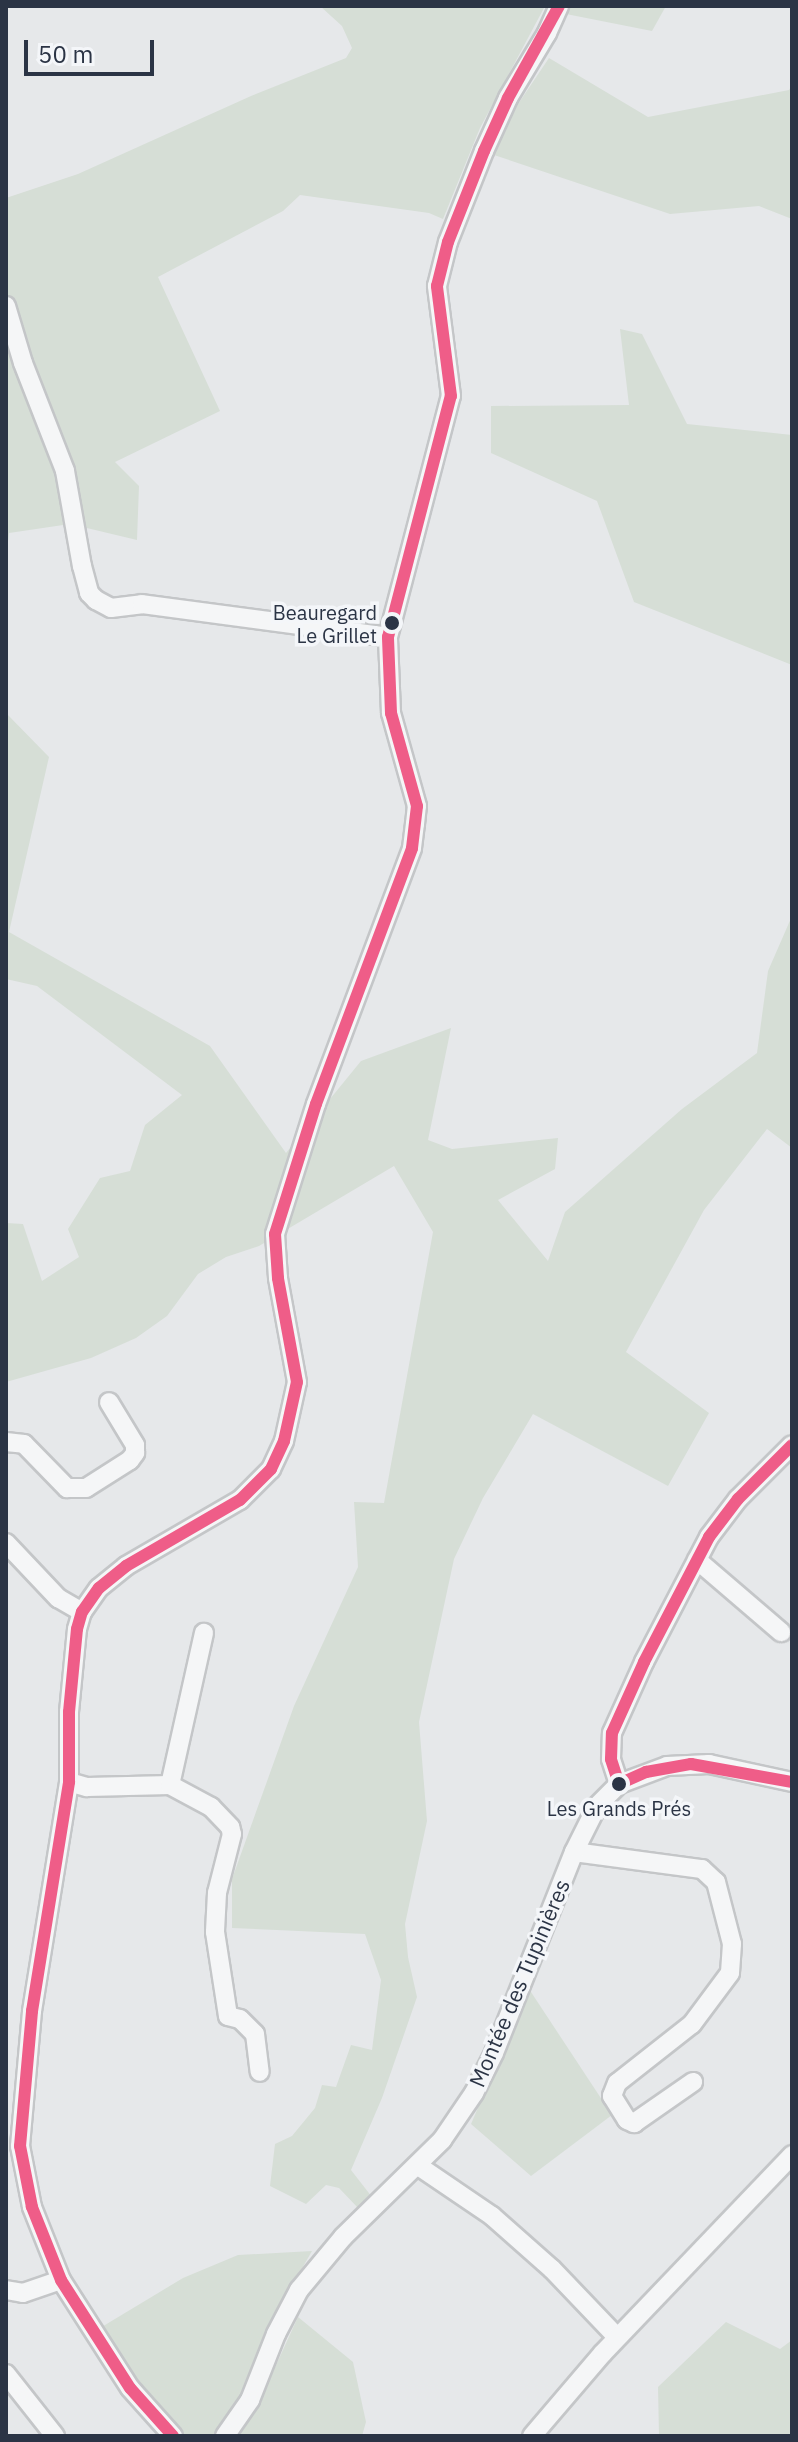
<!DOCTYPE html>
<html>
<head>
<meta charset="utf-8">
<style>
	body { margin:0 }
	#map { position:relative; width:798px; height:2442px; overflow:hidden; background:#e6e8ea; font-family:"IBM Plex Sans",sans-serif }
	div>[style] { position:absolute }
	.green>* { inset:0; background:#d6ded6 }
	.roads { filter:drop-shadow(2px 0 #c4c6c8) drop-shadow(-2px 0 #c4c6c8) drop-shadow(0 2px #c4c6c8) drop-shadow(0 -2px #c4c6c8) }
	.street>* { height:18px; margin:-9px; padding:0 9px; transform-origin:9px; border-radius:9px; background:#f5f6f7 }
	.bus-1>* { height:12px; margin:-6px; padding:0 6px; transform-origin:6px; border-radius:6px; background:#ef5d88 }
	.dots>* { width:22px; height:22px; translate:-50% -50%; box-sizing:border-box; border:4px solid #f4f6f9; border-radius:50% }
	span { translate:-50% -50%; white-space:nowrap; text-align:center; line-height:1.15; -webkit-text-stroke:7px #f4f6f9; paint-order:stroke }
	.bus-label { font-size:20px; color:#2b3445 }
	.right { translate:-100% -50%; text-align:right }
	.street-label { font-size:22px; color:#2b3445 }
	.frame { position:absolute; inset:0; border:8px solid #2b3445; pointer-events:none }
	.scale { position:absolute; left:24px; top:40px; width:130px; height:36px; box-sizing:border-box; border:4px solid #2b3445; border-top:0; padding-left:10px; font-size:24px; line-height:28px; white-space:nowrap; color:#2b3445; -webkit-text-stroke:6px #f4f6f9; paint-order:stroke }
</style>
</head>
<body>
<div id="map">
	<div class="green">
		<i style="clip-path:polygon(320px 6px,545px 6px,480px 128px,443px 219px,429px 213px,300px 195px,283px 211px,158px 277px,220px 411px,115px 462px,139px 486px,137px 540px,70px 524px,9px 533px,6px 560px,6px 198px,78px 174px,251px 96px,346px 58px,352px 48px,342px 26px)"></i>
		<i style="clip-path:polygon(569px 6px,666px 6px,652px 31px,566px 14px)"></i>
		<i style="clip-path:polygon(549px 58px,648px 117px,789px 90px,792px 85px,792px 219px,759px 206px,670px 214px,494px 155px,508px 119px)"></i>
		<i style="clip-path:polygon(620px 329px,642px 334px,687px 424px,792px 435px,792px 665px,634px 602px,597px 501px,491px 453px,491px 406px,629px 405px)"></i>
		<i style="clip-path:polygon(6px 713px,49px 757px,9px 932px,210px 1046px,286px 1153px,361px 1061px,451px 1028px,428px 1140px,452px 1149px,558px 1138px,555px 1169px,498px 1200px,548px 1261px,565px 1212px,682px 1109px,757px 1053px,768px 971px,792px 916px,792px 1148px,767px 1129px,704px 1210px,626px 1352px,709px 1413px,668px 1486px,533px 1414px,483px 1498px,454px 1559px,419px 1722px,427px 1821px,405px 1924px,408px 1957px,417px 1997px,382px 2098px,351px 2170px,372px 2197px,359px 2209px,339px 2188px,326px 2185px,306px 2204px,270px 2186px,275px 2144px,292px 2136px,315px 2108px,322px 2085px,336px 2087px,351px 2045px,372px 2050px,381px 1980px,365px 1934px,232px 1928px,232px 1879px,294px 1706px,358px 1567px,354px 1502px,384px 1503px,433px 1232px,394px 1166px,259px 1246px,226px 1257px,198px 1274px,167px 1316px,136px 1338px,91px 1358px,6px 1382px,6px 1223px,23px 1224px,42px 1281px,79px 1257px,68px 1229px,100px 1178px,130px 1171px,145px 1125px,182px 1095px,37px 986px,6px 979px)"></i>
		<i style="clip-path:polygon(529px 1989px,612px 2115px,531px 2176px,471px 2124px)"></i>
		<i style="clip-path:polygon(312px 2251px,274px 2317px,260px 2362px,239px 2405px,214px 2436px,182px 2436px,149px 2401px,100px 2328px,183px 2278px,238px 2255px)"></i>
		<i style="clip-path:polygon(298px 2317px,353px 2362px,366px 2422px,362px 2436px,238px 2436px,256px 2409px)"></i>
		<i style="clip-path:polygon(726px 2322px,780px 2349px,792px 2340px,792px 2436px,659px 2436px,658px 2387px)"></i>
	</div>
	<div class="roads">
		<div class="street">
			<i style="left:6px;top:306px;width:59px;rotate:73.4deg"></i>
			<i style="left:23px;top:363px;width:116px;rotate:68.7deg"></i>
			<i style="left:65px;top:471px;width:97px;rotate:79.9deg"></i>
			<i style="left:82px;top:566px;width:28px;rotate:75deg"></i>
			<i style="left:89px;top:593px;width:10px;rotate:45deg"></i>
			<i style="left:96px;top:600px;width:17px;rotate:28deg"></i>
			<i style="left:111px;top:608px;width:31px;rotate:-7deg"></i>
			<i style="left:142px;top:604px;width:248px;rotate:7.6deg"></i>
			<i style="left:6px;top:1442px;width:18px;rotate:6deg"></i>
			<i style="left:24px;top:1444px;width:62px;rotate:45.7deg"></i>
			<i style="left:67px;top:1488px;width:19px"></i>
			<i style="left:86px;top:1488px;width:52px;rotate:-32.5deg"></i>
			<i style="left:130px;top:1460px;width:9px;rotate:-54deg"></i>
			<i style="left:135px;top:1453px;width:8px;rotate:-90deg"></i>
			<i style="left:135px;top:1445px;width:50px;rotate:-121.2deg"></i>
			<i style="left:6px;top:1543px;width:76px;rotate:46.6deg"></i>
			<i style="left:58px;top:1598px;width:28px;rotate:30deg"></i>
			<i style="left:697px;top:1560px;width:111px;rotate:40.6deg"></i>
			<i style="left:69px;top:1782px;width:19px;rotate:16deg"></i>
			<i style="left:87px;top:1787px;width:83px;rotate:-1.4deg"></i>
			<i style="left:170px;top:1785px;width:156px;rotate:-77.4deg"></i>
			<i style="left:619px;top:1784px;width:26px;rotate:-108deg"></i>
			<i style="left:611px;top:1759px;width:26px;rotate:-88deg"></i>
			<i style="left:612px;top:1733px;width:78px;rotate:-65.7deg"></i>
			<i style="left:644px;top:1662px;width:141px;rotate:-62.5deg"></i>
			<i style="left:709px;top:1537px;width:48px;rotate:-52.7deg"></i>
			<i style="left:738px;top:1499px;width:76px;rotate:-45deg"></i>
			<i style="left:170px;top:1785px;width:47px;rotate:28.2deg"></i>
			<i style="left:211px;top:1807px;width:28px;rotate:46deg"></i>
			<i style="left:230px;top:1827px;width:7px;rotate:74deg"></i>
			<i style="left:232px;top:1834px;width:61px;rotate:104.3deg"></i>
			<i style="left:217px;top:1893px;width:39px;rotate:93deg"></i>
			<i style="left:215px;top:1932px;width:85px;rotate:81.2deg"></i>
			<i style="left:228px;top:2016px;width:12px;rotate:14deg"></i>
			<i style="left:240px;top:2019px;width:21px;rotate:45deg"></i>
			<i style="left:255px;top:2034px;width:38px;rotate:83deg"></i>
			<i style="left:574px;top:1852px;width:129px;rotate:7.6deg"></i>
			<i style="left:702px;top:1869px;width:19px;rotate:43deg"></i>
			<i style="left:716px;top:1882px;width:64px;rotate:75.5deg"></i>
			<i style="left:732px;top:1944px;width:29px;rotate:94deg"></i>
			<i style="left:730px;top:1973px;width:64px;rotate:126.7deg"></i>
			<i style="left:692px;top:2024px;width:95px;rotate:141.8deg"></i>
			<i style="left:617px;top:2083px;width:14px;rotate:111deg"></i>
			<i style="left:612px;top:2096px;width:28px;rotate:58deg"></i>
			<i style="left:627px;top:2120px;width:8px;rotate:23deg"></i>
			<i style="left:634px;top:2123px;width:72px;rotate:-34.8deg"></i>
			<i style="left:417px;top:2165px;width:91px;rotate:34.2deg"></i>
			<i style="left:492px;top:2216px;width:80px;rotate:41.5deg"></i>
			<i style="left:552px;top:2269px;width:94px;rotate:46.3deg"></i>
			<i style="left:6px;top:2290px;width:17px;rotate:10deg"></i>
			<i style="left:23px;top:2293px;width:40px;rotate:-18.9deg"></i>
			<i style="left:6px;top:2374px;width:79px;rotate:51.7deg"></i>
			<i style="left:173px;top:2436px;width:64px;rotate:-131.9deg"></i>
			<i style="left:130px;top:2388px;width:128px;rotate:-122.6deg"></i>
			<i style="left:61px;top:2280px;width:79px;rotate:-111.7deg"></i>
			<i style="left:32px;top:2207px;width:62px;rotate:-101.1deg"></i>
			<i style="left:20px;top:2146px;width:136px;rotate:-84.9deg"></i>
			<i style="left:32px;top:2011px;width:232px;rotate:-80.8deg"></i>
			<i style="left:69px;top:1782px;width:70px;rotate:-90deg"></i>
			<i style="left:69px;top:1712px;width:83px;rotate:-84.5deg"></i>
			<i style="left:77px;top:1629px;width:18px;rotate:-74deg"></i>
			<i style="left:82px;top:1612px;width:29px;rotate:-55deg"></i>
			<i style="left:99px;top:1588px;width:35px;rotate:-39deg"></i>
			<i style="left:126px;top:1566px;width:132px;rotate:-30.1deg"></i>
			<i style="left:240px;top:1500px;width:44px;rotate:-45deg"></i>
			<i style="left:271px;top:1469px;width:31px;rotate:-65deg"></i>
			<i style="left:284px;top:1441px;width:60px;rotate:-77.6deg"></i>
			<i style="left:297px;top:1382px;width:106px;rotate:-100.4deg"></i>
			<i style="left:278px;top:1278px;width:44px;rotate:-93.9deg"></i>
			<i style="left:275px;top:1234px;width:136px;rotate:-72.5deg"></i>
			<i style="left:316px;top:1104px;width:273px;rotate:-69.4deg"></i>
			<i style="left:412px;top:848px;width:24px;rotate:-83deg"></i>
			<i style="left:415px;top:824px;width:18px;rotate:-84deg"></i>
			<i style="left:417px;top:806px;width:97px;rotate:-105.6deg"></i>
			<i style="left:391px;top:713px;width:76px;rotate:-92.3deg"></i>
			<i style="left:388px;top:637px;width:249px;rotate:-75.4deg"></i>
			<i style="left:451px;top:396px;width:111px;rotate:-97.3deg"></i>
			<i style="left:437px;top:286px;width:45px;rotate:-76deg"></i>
			<i style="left:448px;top:242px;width:98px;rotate:-68.4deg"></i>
			<i style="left:484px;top:151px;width:58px;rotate:-65.6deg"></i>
			<i style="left:508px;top:98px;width:76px;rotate:-59deg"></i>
			<i style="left:547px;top:33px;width:30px;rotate:-66deg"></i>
			<i style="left:225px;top:2436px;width:44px;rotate:-55.2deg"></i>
			<i style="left:250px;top:2400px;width:71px;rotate:-68.5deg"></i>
			<i style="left:276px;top:2334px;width:50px;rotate:-62.4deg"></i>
			<i style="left:299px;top:2290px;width:69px;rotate:-50.3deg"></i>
			<i style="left:343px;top:2237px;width:139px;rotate:-44.4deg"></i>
			<i style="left:442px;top:2140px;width:57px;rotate:-55.8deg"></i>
			<i style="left:474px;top:2093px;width:45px;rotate:-63.4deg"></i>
			<i style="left:494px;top:2053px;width:216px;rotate:-68.3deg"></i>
			<i style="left:574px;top:1852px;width:51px;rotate:-63.4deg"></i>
			<i style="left:597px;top:1806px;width:31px;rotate:-45deg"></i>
			<i style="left:619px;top:1784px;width:51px;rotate:-20.6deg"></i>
			<i style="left:667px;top:1766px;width:42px;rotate:-2.7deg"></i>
			<i style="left:709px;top:1764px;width:85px;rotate:12.2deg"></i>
			<i style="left:532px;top:2436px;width:109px;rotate:-49.5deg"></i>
			<i style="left:603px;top:2353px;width:274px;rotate:-46.3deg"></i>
		</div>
	</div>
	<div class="bus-1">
		<i style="left:619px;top:1784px;width:26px;rotate:-108deg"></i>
		<i style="left:611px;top:1759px;width:26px;rotate:-88deg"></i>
		<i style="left:612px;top:1733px;width:78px;rotate:-65.7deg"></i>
		<i style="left:644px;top:1662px;width:141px;rotate:-62.5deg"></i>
		<i style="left:709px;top:1537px;width:48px;rotate:-52.7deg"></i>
		<i style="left:738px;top:1499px;width:76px;rotate:-45deg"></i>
		<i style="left:619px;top:1784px;width:30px;rotate:-24deg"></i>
		<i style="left:646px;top:1772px;width:46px;rotate:-10.1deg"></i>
		<i style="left:691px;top:1764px;width:103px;rotate:10.1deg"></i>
		<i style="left:173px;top:2436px;width:64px;rotate:-131.9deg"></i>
		<i style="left:130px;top:2388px;width:128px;rotate:-122.6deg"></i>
		<i style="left:61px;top:2280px;width:79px;rotate:-111.7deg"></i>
		<i style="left:32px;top:2207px;width:62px;rotate:-101.1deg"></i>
		<i style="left:20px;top:2146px;width:136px;rotate:-84.9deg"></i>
		<i style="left:32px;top:2011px;width:232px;rotate:-80.8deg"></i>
		<i style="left:69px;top:1782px;width:70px;rotate:-90deg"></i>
		<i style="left:69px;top:1712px;width:83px;rotate:-84.5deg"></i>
		<i style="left:77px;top:1629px;width:18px;rotate:-74deg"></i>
		<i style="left:82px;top:1612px;width:29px;rotate:-55deg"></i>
		<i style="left:99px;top:1588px;width:35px;rotate:-39deg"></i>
		<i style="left:126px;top:1566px;width:132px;rotate:-30.1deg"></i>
		<i style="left:240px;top:1500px;width:44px;rotate:-45deg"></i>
		<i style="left:271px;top:1469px;width:31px;rotate:-65deg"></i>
		<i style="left:284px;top:1441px;width:60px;rotate:-77.6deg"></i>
		<i style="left:297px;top:1382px;width:106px;rotate:-100.4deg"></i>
		<i style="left:278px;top:1278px;width:44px;rotate:-93.9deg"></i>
		<i style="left:275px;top:1234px;width:136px;rotate:-72.5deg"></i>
		<i style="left:316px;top:1104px;width:273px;rotate:-69.4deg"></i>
		<i style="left:412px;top:848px;width:42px;rotate:-83.2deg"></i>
		<i style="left:417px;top:806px;width:97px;rotate:-105.6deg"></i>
		<i style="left:391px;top:713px;width:76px;rotate:-92.3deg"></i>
		<i style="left:388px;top:637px;width:249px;rotate:-75.4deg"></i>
		<i style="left:451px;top:396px;width:111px;rotate:-97.3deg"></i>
		<i style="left:437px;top:286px;width:45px;rotate:-76deg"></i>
		<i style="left:448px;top:242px;width:98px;rotate:-68.4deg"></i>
		<i style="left:484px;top:151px;width:58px;rotate:-65.6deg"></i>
		<i style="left:508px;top:98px;width:105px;rotate:-61deg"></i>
	</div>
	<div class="dots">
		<i style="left:392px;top:623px;background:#2b3445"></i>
		<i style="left:619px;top:1784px;background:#2b3445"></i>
	</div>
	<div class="bus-label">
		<span class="right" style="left:377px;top:624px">Beauregard<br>Le Grillet</span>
		<span style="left:619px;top:1808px">Les Grands Prés</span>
	</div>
	<div class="street-label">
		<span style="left:519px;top:1983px;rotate:-67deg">Montée des Tupinières</span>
	</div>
	<div class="frame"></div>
	<div class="scale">50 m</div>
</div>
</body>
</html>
